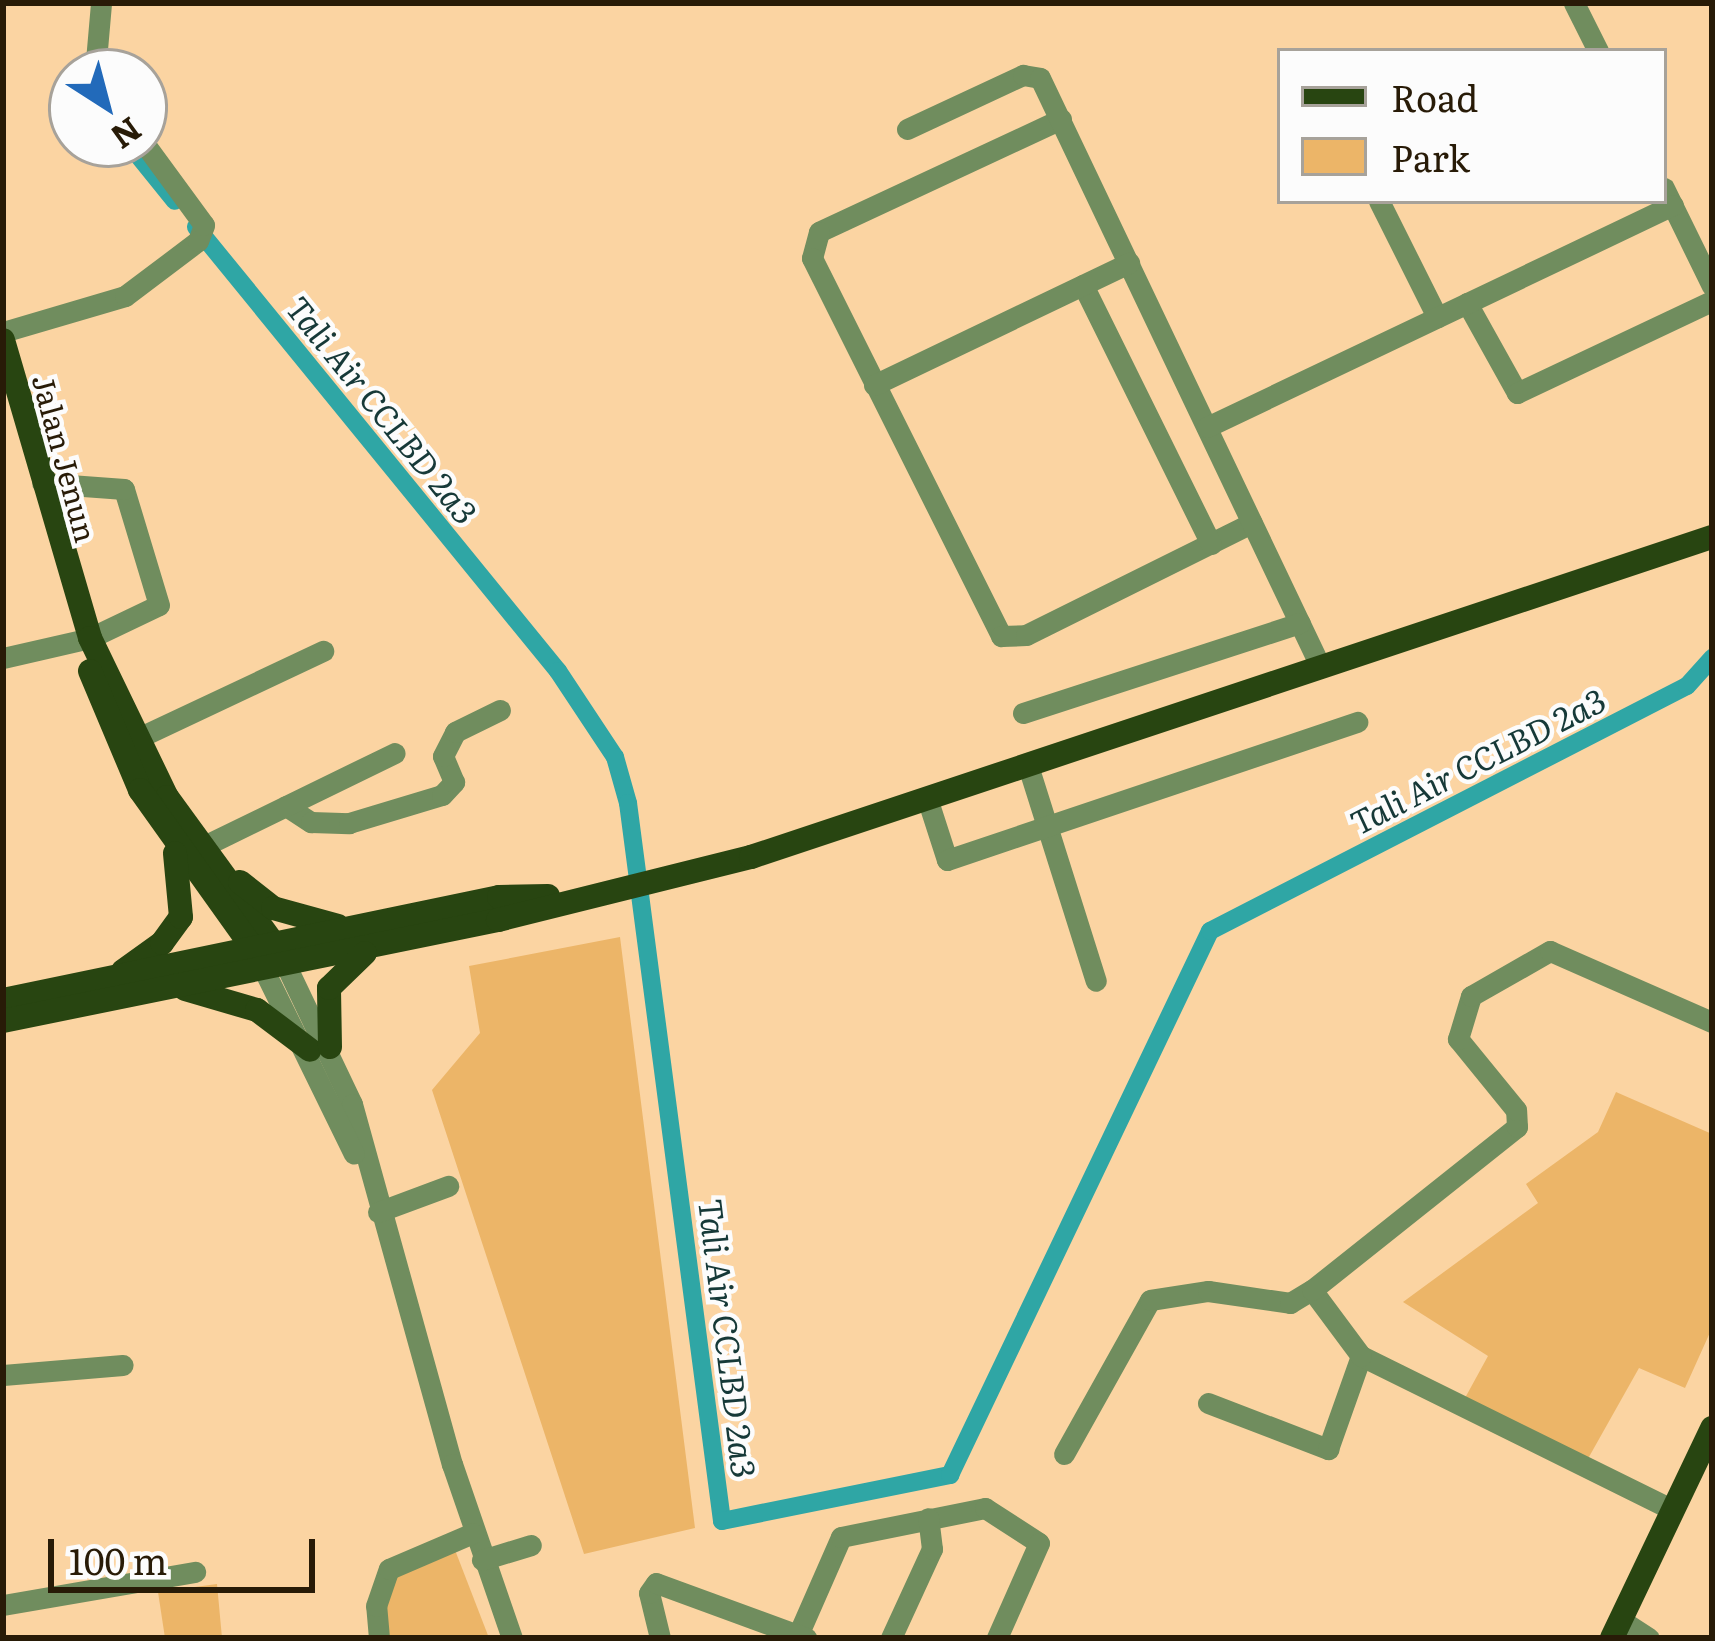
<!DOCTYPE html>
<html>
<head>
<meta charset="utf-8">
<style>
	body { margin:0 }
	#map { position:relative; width:1715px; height:1641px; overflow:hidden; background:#fbd4a2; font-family:Literata,serif }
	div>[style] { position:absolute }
	.green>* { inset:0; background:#ecb568 }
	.canal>* { height:18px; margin:-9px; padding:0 9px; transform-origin:9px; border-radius:9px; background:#2fa6a5 }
	.minor>* { height:21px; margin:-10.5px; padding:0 10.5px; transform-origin:10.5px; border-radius:10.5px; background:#708d5e }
	.major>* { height:24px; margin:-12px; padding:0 12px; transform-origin:12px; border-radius:12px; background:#284511 }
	span { translate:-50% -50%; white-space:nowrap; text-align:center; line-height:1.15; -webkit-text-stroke:9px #fcfcfc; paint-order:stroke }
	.street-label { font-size:30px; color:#281b07 }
	.water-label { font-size:33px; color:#163938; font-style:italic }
	.frame { position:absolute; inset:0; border:6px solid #281b07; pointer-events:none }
	.legend { position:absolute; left:1277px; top:48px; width:390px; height:156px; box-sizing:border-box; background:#fcfcfc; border:3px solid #a7a29a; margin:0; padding:15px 21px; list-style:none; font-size:36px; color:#281b07 }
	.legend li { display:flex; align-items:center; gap:24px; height:60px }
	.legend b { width:60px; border:3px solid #a7a29a }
	.north { position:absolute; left:48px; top:48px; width:120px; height:120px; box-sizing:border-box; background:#fcfcfc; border:3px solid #a7a29a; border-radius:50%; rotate:144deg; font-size:33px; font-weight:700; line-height:48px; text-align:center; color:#281b07 }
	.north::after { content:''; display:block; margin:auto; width:42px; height:54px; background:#226aba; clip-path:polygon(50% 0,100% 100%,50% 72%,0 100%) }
	.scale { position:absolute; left:48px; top:1539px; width:267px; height:54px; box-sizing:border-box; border:6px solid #281b07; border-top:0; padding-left:15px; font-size:36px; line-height:42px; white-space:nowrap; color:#281b07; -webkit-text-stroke:9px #fcfcfc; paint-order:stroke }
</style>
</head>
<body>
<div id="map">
	<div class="green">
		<i style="clip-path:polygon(620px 937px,695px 1528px,584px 1554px,432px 1090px,480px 1033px,469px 966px)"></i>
		<i style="clip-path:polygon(1616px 1092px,1712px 1134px,1712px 1328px,1685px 1388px,1639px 1368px,1585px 1464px,1465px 1398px,1488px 1356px,1403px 1302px,1538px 1203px,1526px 1184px,1598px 1132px)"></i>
		<i style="clip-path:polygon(455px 1550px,489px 1638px,387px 1638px,383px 1603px,393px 1574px)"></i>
		<i style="clip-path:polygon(217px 1584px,222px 1638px,165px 1638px,158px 1592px)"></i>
	</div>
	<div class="canal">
		<i style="left:129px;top:144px;width:73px;rotate:51.1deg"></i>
		<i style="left:196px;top:227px;width:573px;rotate:50.81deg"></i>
		<i style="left:558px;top:671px;width:103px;rotate:56.5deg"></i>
		<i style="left:615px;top:757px;width:48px;rotate:74.2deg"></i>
		<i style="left:628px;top:803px;width:724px;rotate:82.54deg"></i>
		<i style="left:722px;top:1521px;width:233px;rotate:-11.4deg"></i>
		<i style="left:950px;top:1475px;width:603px;rotate:-64.45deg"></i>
		<i style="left:1210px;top:931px;width:536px;rotate:-27.19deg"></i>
		<i style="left:1687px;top:686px;width:38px;rotate:-48deg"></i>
	</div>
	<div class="minor">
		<i style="left:1574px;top:3px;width:54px;rotate:63.4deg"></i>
		<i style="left:95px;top:72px;width:69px;rotate:-85deg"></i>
		<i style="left:1061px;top:119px;width:267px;rotate:155deg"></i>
		<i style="left:819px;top:232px;width:27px;rotate:105deg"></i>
		<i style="left:812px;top:258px;width:423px;rotate:63.4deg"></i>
		<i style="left:1001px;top:636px;width:25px;rotate:-2deg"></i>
		<i style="left:1026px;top:635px;width:252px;rotate:-26.4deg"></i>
		<i style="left:907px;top:129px;width:128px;rotate:-25deg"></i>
		<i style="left:1023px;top:75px;width:17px;rotate:10deg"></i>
		<i style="left:1040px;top:78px;width:653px;rotate:64.53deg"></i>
		<i style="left:1664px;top:188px;width:109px;rotate:63.9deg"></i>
		<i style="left:1379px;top:201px;width:130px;rotate:63.4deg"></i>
		<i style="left:1083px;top:285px;width:289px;rotate:63.7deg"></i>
		<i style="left:1467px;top:303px;width:103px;rotate:60.9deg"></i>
		<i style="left:1517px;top:393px;width:216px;rotate:-25.3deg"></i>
		<i style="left:3px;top:332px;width:127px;rotate:-16.4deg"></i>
		<i style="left:125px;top:296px;width:91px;rotate:-37deg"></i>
		<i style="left:198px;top:241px;width:17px;rotate:-69deg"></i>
		<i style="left:204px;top:225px;width:102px;rotate:-126.2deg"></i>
		<i style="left:874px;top:385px;width:283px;rotate:-25.6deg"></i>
		<i style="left:1207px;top:427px;width:516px;rotate:-25.47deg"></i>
		<i style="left:3px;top:658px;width:89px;rotate:-12.9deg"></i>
		<i style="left:90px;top:638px;width:76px;rotate:-25.6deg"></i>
		<i style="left:159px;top:605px;width:121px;rotate:-106.8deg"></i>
		<i style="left:124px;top:489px;width:82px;rotate:-175.8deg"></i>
		<i style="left:1023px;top:713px;width:291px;rotate:-18deg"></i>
		<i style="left:136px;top:739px;width:207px;rotate:-25.2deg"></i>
		<i style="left:1029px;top:769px;width:222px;rotate:72.5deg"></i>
		<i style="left:928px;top:801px;width:62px;rotate:72.1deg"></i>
		<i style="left:947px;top:860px;width:433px;rotate:-18.6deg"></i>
		<i style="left:286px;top:806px;width:30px;rotate:33deg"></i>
		<i style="left:311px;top:822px;width:38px;rotate:2deg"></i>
		<i style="left:349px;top:823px;width:97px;rotate:-16.8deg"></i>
		<i style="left:442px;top:795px;width:18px;rotate:-47deg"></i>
		<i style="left:454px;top:782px;width:28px;rotate:-113deg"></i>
		<i style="left:443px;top:756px;width:27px;rotate:-63deg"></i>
		<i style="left:455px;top:732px;width:50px;rotate:-26.1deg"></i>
		<i style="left:204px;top:846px;width:212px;rotate:-26deg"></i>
		<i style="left:280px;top:953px;width:167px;rotate:64.5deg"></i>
		<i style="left:352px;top:1104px;width:374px;rotate:74.5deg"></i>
		<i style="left:452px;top:1464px;width:184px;rotate:71deg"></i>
		<i style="left:257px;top:956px;width:220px;rotate:63.9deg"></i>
		<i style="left:378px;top:1212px;width:75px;rotate:-20.4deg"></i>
		<i style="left:3px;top:1375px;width:120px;rotate:-4.8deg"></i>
		<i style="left:1208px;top:1403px;width:129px;rotate:21deg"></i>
		<i style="left:1328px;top:1449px;width:99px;rotate:-70.5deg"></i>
		<i style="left:1064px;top:1454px;width:176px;rotate:-60.8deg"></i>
		<i style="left:1150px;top:1300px;width:59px;rotate:-8.8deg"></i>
		<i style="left:1208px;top:1291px;width:83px;rotate:8.3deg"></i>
		<i style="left:1290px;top:1303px;width:26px;rotate:-31deg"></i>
		<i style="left:1673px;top:1510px;width:348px;rotate:-153.7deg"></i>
		<i style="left:1361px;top:1356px;width:82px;rotate:-126.6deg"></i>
		<i style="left:1312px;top:1290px;width:262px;rotate:-38.5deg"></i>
		<i style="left:1517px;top:1127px;width:17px;rotate:-93deg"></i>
		<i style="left:1516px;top:1110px;width:92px;rotate:-129.2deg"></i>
		<i style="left:1458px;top:1039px;width:45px;rotate:-73.2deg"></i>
		<i style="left:1471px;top:996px;width:91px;rotate:-29.7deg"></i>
		<i style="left:1550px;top:951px;width:177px;rotate:23.7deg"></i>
		<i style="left:482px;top:1560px;width:51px;rotate:-17deg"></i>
		<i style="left:3px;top:1605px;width:195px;rotate:-9.8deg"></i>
		<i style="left:1621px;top:1620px;width:33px;rotate:33deg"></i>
		<i style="left:798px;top:1635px;width:107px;rotate:-66.3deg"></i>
		<i style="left:841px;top:1537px;width:147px;rotate:-11.4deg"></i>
		<i style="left:985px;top:1508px;width:64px;rotate:32.9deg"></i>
		<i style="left:1039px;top:1543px;width:104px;rotate:113.9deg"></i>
		<i style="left:379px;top:1638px;width:32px;rotate:-95deg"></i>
		<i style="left:376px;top:1606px;width:39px;rotate:-71deg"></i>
		<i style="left:389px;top:1569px;width:91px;rotate:-23.2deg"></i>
		<i style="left:660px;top:1638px;width:46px;rotate:-103.7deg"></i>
		<i style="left:649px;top:1593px;width:12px;rotate:-55deg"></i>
		<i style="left:656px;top:1583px;width:160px;rotate:20.1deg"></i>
		<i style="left:891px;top:1638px;width:98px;rotate:-65.3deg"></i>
		<i style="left:932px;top:1549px;width:31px;rotate:-97deg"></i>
	</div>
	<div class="major">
		<i style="left:3px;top:340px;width:310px;rotate:73.7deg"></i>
		<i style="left:90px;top:638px;width:177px;rotate:64.2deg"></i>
		<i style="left:167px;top:797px;width:180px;rotate:54deg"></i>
		<i style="left:90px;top:671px;width:129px;rotate:67.2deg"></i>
		<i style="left:140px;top:790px;width:193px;rotate:54.5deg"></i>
		<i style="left:240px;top:882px;width:42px;rotate:38.2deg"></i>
		<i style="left:273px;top:908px;width:67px;rotate:15.5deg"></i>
		<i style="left:123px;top:971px;width:48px;rotate:-35.7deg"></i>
		<i style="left:162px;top:943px;width:32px;rotate:-54deg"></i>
		<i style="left:181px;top:917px;width:64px;rotate:-95.4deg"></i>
		<i style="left:185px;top:989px;width:75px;rotate:16.3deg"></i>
		<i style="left:257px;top:1010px;width:66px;rotate:37deg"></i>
		<i style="left:3px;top:1000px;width:507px;rotate:-11.73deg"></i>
		<i style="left:499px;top:897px;width:49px;rotate:-1.2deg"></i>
		<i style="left:3px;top:1021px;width:505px;rotate:-11.53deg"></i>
		<i style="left:498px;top:920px;width:261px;rotate:-14deg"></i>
		<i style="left:751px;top:857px;width:1013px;rotate:-18.42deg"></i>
		<i style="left:330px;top:1047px;width:59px;rotate:-91deg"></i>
		<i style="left:329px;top:988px;width:50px;rotate:-44.2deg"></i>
		<i style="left:1612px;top:1638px;width:233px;rotate:-64.5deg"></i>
	</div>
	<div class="street-label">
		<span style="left:66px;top:458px;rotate:75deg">Jalan Jenun</span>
	</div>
	<div class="water-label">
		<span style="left:383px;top:409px;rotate:51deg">Tali Air CCLBD 2a3</span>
		<span style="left:1477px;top:760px;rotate:-27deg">Tali Air CCLBD 2a3</span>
		<span style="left:729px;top:1338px;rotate:83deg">Tali Air CCLBD 2a3</span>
	</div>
	<div class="frame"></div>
	<ul class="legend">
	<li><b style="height:15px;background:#284511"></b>Road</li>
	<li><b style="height:33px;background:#ecb568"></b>Park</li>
	</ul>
	<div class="north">N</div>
	<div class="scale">100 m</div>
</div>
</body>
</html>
